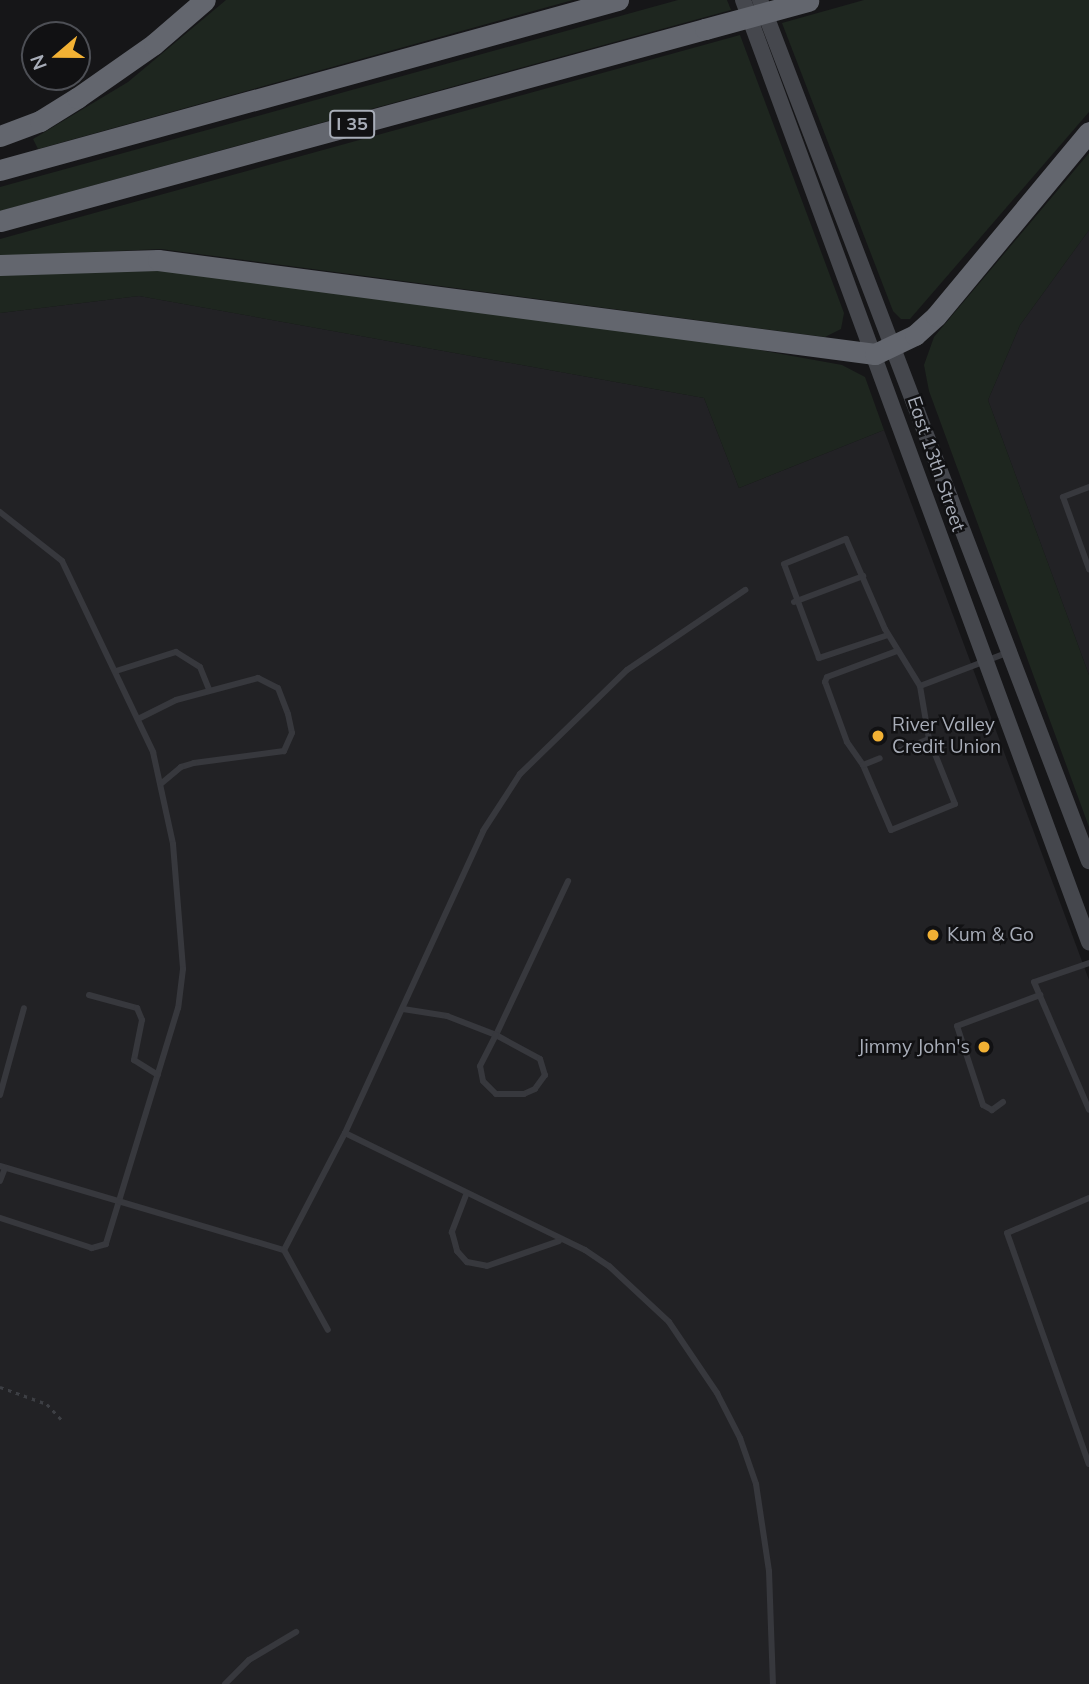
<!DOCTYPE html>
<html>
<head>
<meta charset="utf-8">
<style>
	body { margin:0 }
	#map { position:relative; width:1089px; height:1684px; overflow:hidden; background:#161618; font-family:Mulish,sans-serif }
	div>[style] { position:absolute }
	.built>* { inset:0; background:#222225 }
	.green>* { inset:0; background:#1e261f }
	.path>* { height:2.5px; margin-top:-1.25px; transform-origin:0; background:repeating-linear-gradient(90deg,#3d3f44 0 3.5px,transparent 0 8.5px) }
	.service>* { height:6px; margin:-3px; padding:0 3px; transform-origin:3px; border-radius:3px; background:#37383d }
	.secondary>* { height:16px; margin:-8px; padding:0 8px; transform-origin:8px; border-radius:8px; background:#45474d }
	.motorway>* { height:21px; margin:-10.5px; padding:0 10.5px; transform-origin:10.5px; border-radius:10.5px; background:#63666e }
	.motorway-bridge>* { height:21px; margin:-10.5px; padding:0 10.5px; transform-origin:10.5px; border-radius:10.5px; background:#63666e }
	.dots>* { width:19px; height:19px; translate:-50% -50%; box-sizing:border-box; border:4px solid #111113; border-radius:50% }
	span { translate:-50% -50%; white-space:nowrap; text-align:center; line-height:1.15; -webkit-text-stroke:5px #111113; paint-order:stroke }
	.shield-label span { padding:2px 5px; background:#111113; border:2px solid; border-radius:5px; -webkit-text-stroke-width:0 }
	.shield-label { font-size:18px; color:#a8adb8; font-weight:700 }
	.street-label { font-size:19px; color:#a8adb8 }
	.poi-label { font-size:19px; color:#a8adb8 }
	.left { translate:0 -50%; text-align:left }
	.right { translate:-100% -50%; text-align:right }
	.north { position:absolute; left:21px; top:21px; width:70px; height:70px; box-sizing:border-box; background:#111113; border:2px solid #4d4f55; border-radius:50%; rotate:250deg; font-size:19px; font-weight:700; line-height:28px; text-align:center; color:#a8adb8 }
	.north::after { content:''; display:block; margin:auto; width:24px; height:32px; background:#f2b134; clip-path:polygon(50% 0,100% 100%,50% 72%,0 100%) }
</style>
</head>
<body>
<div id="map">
	<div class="built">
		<i style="clip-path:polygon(1089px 230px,1089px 675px,988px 400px,1020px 325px)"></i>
		<i style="clip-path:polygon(139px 296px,704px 398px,739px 488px,884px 430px,1089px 980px,1089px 1684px,0 1684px,0 313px)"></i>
	</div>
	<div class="green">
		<i style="clip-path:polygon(226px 0,573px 0,38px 149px,33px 139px,128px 82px)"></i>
		<i style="clip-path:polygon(678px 0,727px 0,731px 10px,0 211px,0 187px)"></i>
		<i style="clip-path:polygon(864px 0,1089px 0,1089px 112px,910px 319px,901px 319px,893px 311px,782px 23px)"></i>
		<i style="clip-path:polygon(740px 35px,844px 313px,841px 329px,825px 337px,161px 249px,0 256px,0 239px)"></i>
		<i style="clip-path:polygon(1089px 153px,1089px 230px,1020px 325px,988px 400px,1089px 675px,1089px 827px,929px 391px,924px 365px,934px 337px)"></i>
		<i style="clip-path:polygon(136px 269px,203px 272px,688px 337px,842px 365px,865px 377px,884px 430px,739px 488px,704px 398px,139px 296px,0 313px,0 274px)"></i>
	</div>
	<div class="path">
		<i style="left:0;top:1387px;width:50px;rotate:19.9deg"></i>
		<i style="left:47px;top:1404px;width:22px;rotate:47deg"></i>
	</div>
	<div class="service">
		<i style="left:1089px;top:487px;width:28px;rotate:159deg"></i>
		<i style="left:1063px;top:497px;width:77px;rotate:70.1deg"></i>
		<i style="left:0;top:512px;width:79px;rotate:38.3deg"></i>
		<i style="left:62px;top:561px;width:212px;rotate:64.5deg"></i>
		<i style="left:153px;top:752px;width:94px;rotate:77.7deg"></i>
		<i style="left:173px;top:844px;width:125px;rotate:85.4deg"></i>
		<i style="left:183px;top:969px;width:39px;rotate:97deg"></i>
		<i style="left:178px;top:1008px;width:247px;rotate:107deg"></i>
		<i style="left:106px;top:1244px;width:15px;rotate:164deg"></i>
		<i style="left:92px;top:1248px;width:97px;rotate:-161.9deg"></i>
		<i style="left:794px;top:602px;width:74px;rotate:-20.6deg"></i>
		<i style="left:888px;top:635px;width:73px;rotate:161.6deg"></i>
		<i style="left:819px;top:658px;width:100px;rotate:-110.4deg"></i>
		<i style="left:784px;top:564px;width:67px;rotate:-22deg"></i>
		<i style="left:846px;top:539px;width:98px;rotate:66.6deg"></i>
		<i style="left:885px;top:629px;width:67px;rotate:58.4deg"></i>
		<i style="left:920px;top:686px;width:54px;rotate:80.4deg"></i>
		<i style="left:929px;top:739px;width:70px;rotate:68.2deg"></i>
		<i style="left:955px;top:804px;width:69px;rotate:157.9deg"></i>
		<i style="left:891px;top:830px;width:71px;rotate:-113.3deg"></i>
		<i style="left:863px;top:765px;width:28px;rotate:-125deg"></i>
		<i style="left:847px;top:742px;width:64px;rotate:-110.1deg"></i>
		<i style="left:825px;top:682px;width:5px;rotate:-68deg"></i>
		<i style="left:827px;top:677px;width:75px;rotate:-20.4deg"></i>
		<i style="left:116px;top:671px;width:63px;rotate:-17.6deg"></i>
		<i style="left:176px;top:652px;width:28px;rotate:32deg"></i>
		<i style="left:200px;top:667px;width:24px;rotate:68deg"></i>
		<i style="left:920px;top:686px;width:95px;rotate:-20.9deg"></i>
		<i style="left:138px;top:719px;width:42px;rotate:-26.6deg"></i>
		<i style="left:176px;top:700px;width:85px;rotate:-15deg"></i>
		<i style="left:258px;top:678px;width:22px;rotate:27deg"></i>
		<i style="left:278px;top:688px;width:28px;rotate:69deg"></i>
		<i style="left:288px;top:714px;width:19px;rotate:78deg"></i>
		<i style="left:292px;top:733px;width:20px;rotate:114deg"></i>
		<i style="left:284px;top:751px;width:91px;rotate:172.4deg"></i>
		<i style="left:194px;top:763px;width:14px;rotate:163deg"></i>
		<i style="left:181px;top:767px;width:25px;rotate:140deg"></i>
		<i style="left:898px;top:751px;width:33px;rotate:-21deg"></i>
		<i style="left:863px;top:765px;width:18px;rotate:-22deg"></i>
		<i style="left:1089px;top:963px;width:58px;rotate:160.9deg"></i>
		<i style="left:1034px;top:982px;width:139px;rotate:66.7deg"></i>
		<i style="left:89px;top:995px;width:50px;rotate:15.2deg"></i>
		<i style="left:137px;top:1008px;width:13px;rotate:67deg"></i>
		<i style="left:142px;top:1020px;width:41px;rotate:101.3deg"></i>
		<i style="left:134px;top:1060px;width:28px;rotate:32deg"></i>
		<i style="left:403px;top:1009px;width:45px;rotate:9deg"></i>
		<i style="left:447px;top:1016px;width:53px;rotate:21.2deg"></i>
		<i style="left:496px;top:1035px;width:170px;rotate:-64.9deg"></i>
		<i style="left:496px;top:1035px;width:50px;rotate:28.6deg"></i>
		<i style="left:540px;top:1059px;width:17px;rotate:73deg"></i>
		<i style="left:545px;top:1075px;width:17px;rotate:126deg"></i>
		<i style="left:535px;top:1089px;width:12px;rotate:156deg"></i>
		<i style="left:524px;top:1094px;width:28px;rotate:180deg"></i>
		<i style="left:496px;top:1094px;width:18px;rotate:-135deg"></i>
		<i style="left:483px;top:1081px;width:15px;rotate:-101deg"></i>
		<i style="left:480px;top:1066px;width:35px;rotate:-63deg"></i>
		<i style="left:0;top:1095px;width:90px;rotate:-74.6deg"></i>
		<i style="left:1003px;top:1102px;width:14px;rotate:144deg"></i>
		<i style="left:992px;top:1110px;width:10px;rotate:-151deg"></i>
		<i style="left:983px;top:1105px;width:83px;rotate:-108.2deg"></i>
		<i style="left:957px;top:1026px;width:89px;rotate:-20.5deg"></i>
		<i style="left:345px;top:1133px;width:267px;rotate:26deg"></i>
		<i style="left:585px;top:1250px;width:29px;rotate:34deg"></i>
		<i style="left:609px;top:1266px;width:82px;rotate:43deg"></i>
		<i style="left:669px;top:1322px;width:86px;rotate:55.9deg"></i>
		<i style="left:717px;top:1393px;width:51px;rotate:62.9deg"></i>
		<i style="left:740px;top:1438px;width:49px;rotate:70.8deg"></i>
		<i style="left:756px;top:1484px;width:88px;rotate:81.5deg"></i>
		<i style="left:769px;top:1571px;width:113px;rotate:88deg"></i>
		<i style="left:0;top:1166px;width:296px;rotate:16.5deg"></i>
		<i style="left:284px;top:1250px;width:132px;rotate:-62.5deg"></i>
		<i style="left:345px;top:1133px;width:332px;rotate:-65.4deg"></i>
		<i style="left:483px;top:831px;width:68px;rotate:-57deg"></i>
		<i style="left:520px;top:774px;width:149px;rotate:-44.2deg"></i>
		<i style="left:627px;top:670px;width:143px;rotate:-34.1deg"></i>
		<i style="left:0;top:1181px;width:14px;rotate:-69deg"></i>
		<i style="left:466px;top:1195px;width:40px;rotate:111deg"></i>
		<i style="left:452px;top:1232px;width:20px;rotate:75deg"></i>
		<i style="left:457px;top:1251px;width:15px;rotate:48deg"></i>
		<i style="left:467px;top:1262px;width:20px;rotate:11deg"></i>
		<i style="left:487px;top:1266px;width:76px;rotate:-19.1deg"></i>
		<i style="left:1089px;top:1198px;width:89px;rotate:156.9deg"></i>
		<i style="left:1007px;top:1233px;width:245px;rotate:70.5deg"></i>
		<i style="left:284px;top:1250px;width:91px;rotate:61.2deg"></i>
		<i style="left:225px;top:1684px;width:34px;rotate:-45deg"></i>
		<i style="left:249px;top:1660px;width:55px;rotate:-30.8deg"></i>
	</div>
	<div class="secondary">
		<i style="left:743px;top:0;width:1004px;rotate:69.83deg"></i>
		<i style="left:760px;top:0;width:922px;rotate:69.09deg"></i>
	</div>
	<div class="motorway">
		<i style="left:0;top:136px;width:43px;rotate:-20.6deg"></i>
		<i style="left:40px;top:121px;width:44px;rotate:-31.9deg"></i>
		<i style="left:77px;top:98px;width:94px;rotate:-35deg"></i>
		<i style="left:154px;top:44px;width:67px;rotate:-40.8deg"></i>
		<i style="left:0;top:170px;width:641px;rotate:-15.38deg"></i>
		<i style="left:0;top:221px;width:731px;rotate:-15.23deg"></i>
		<i style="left:0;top:265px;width:158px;rotate:-1.8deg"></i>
		<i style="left:158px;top:260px;width:723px;rotate:7.47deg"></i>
		<i style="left:875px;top:354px;width:44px;rotate:-25.4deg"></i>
		<i style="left:915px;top:335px;width:28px;rotate:-42deg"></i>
		<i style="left:936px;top:316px;width:239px;rotate:-50.3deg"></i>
	</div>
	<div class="motorway-bridge">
		<i style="left:705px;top:29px;width:107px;rotate:-15.2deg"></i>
	</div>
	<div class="dots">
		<i style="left:878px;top:736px;background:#f2b134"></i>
		<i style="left:933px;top:935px;background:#f2b134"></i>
		<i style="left:984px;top:1047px;background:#f2b134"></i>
	</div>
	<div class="shield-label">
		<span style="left:352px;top:124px">I 35</span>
	</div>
	<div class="street-label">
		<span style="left:936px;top:464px;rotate:71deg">East 13th Street</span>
	</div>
	<div class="poi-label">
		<span class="left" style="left:892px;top:736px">River Valley<br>Credit Union</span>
		<span class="left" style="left:947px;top:935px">Kum &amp; Go</span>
		<span class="right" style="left:970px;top:1047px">Jimmy John's</span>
	</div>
	<div class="north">N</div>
</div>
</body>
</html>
